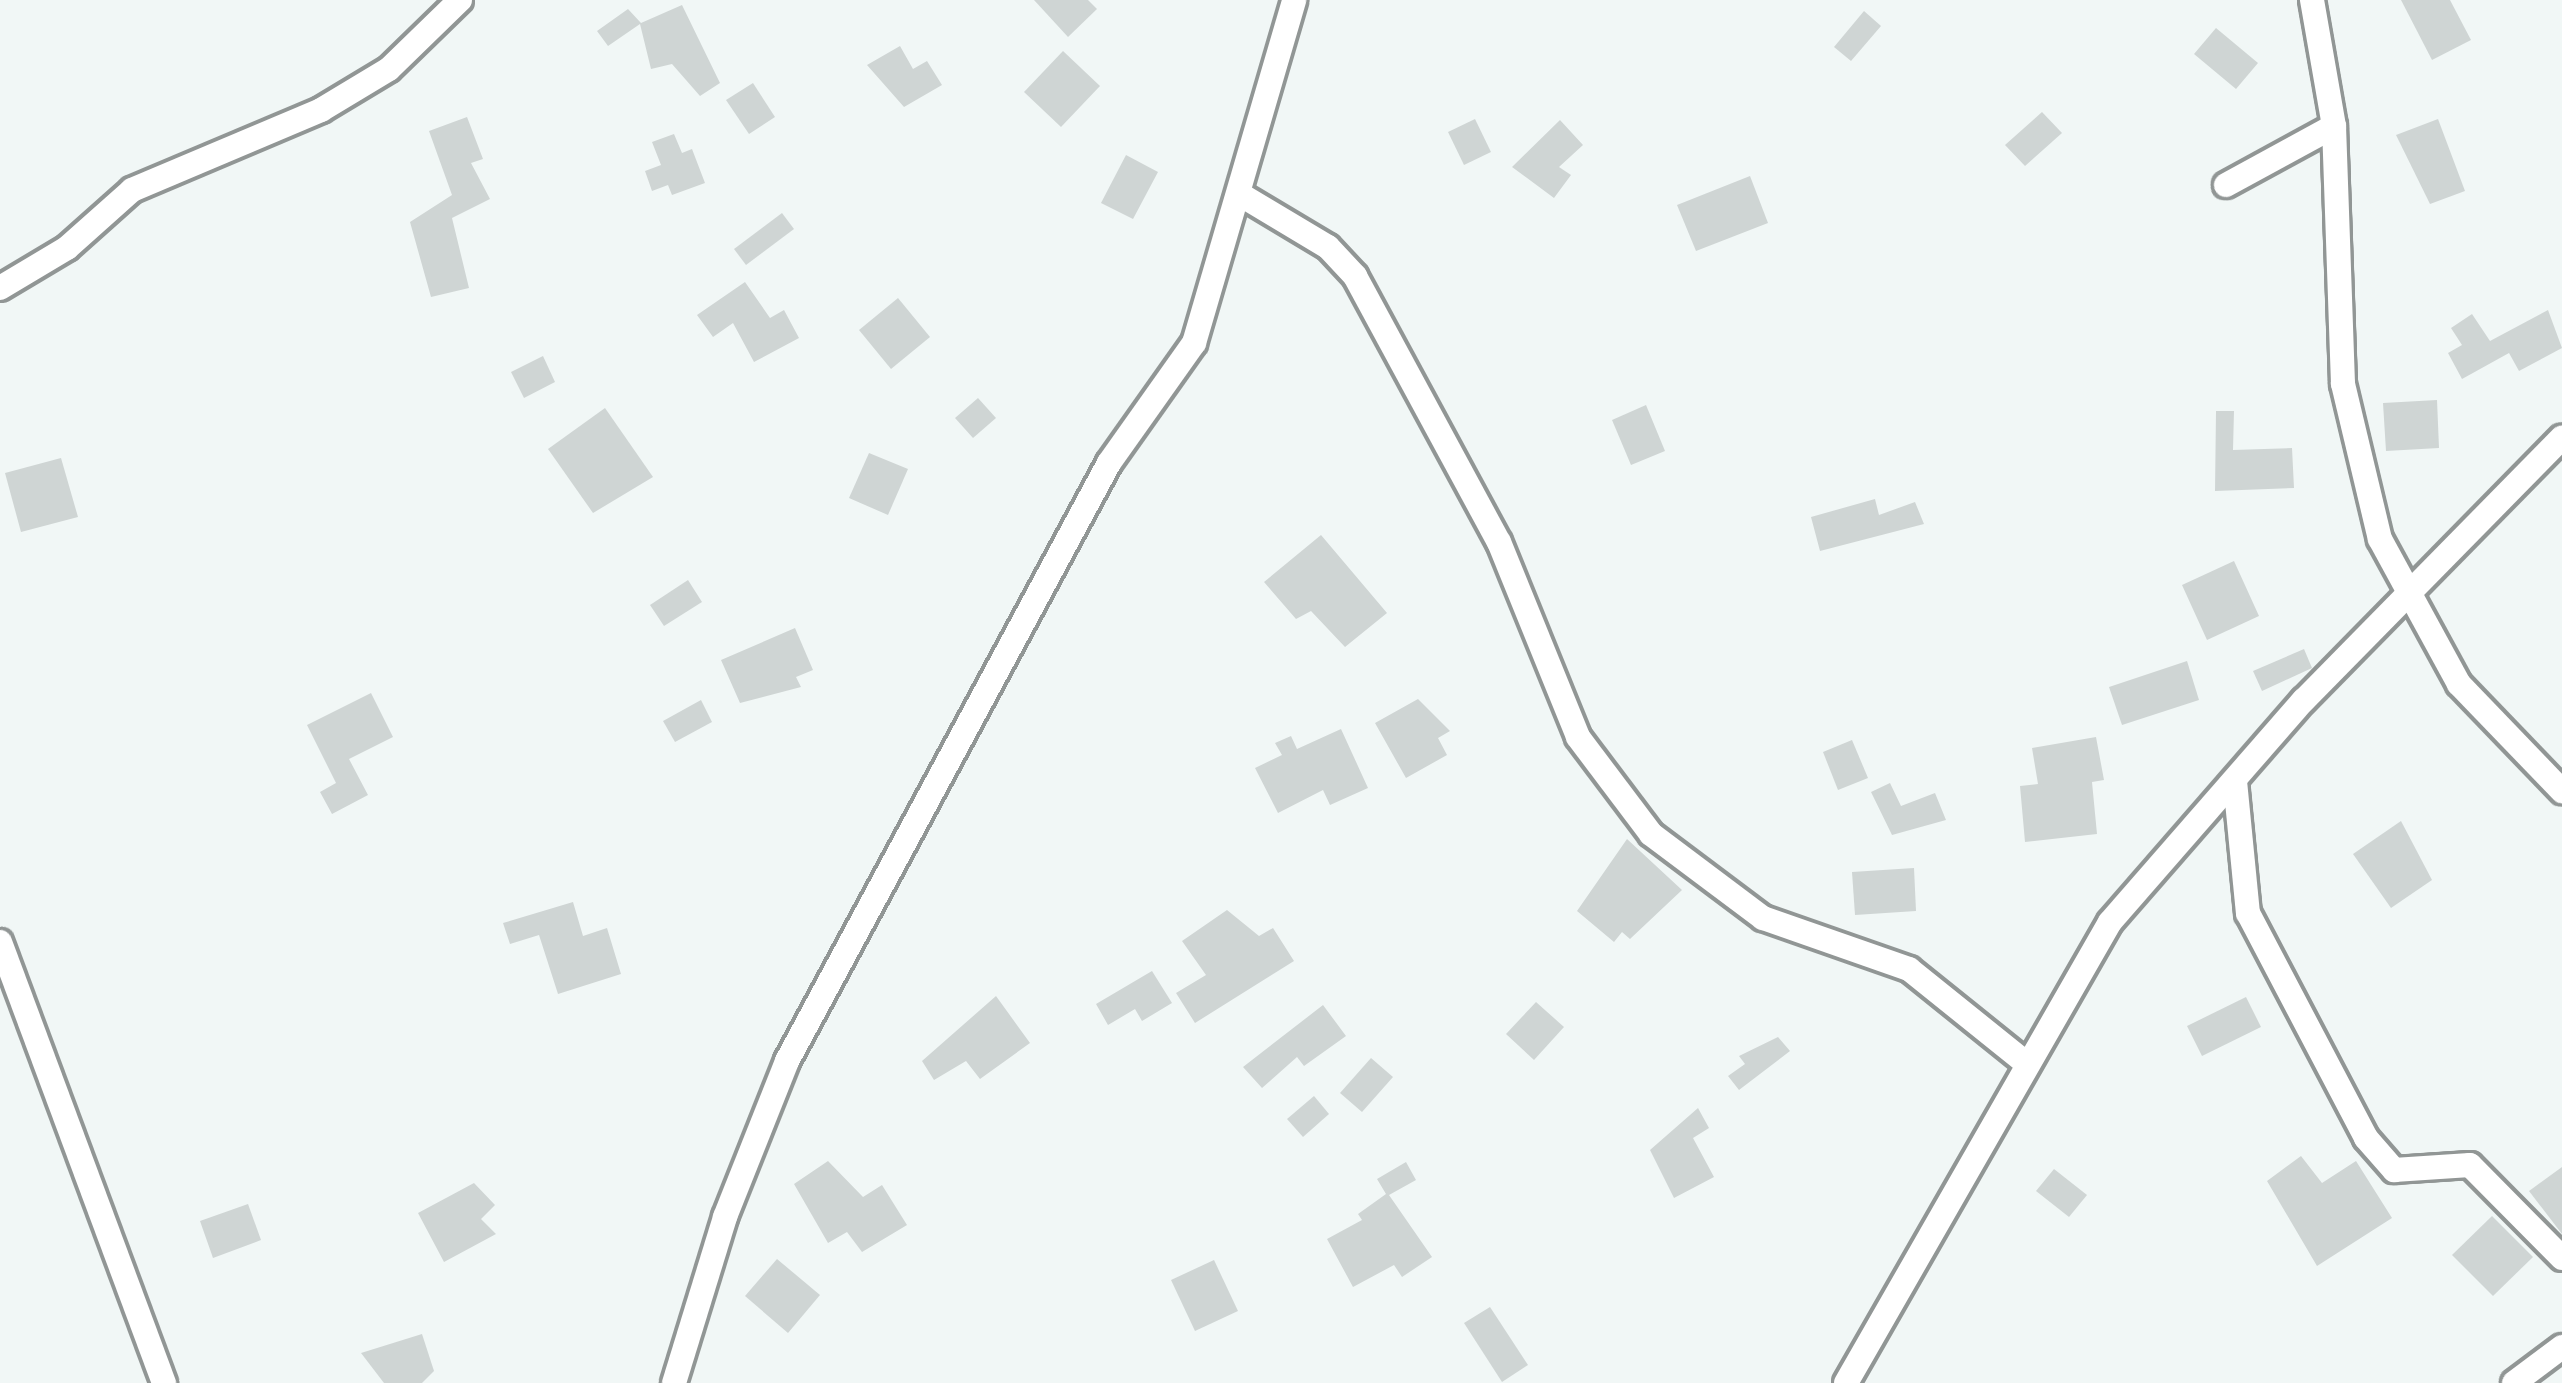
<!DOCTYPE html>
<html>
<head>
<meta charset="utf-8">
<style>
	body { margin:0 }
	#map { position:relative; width:2562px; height:1383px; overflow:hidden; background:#f1f7f6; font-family:"Noto Sans",sans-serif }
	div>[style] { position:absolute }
	.building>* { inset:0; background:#cfd5d4 }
	.roads { filter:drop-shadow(3px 0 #919695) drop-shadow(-3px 0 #919695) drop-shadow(0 3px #919695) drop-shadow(0 -3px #919695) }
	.street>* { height:24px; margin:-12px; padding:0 12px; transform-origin:12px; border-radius:12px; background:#fff }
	span { translate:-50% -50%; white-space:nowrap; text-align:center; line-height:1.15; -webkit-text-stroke:9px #fff; paint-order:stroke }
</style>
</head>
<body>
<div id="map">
	<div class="building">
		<i style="clip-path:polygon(1034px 0,1088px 0,1097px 9px,1068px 37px)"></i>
		<i style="clip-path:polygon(2401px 0,2450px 0,2471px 40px,2432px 60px)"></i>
		<i style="clip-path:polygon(682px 5px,720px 83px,700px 96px,672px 64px,651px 69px,640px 24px,608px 46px,597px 31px,628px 9px,641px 23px)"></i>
		<i style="clip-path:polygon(1864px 11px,1881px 26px,1851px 61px,1834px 47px)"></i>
		<i style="clip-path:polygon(2216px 28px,2258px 63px,2236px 89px,2194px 54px)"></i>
		<i style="clip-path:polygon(900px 46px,913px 69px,927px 61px,942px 85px,904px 107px,867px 65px)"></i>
		<i style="clip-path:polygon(1063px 51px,1100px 86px,1061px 127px,1024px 92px)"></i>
		<i style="clip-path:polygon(753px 83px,775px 117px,749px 134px,726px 100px)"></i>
		<i style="clip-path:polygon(2042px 112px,2062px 133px,2025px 166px,2005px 145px)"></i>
		<i style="clip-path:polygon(467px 117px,483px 159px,471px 163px,490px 199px,452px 218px,469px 288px,431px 297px,410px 222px,452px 195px,429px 131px)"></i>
		<i style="clip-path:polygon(1475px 119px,1491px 152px,1464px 165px,1448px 132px)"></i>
		<i style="clip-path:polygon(2438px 119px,2465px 191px,2430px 204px,2396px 135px)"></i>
		<i style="clip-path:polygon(1560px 120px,1583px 145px,1559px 167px,1571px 175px,1554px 198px,1512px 167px)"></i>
		<i style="clip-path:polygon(674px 134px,682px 153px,692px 149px,705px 183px,672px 195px,668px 185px,652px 191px,645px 171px,661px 165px,652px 142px)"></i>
		<i style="clip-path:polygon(1126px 155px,1158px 172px,1133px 219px,1101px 203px)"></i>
		<i style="clip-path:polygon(1750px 176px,1768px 223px,1696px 251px,1677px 205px)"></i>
		<i style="clip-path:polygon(782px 213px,794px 229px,746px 265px,734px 249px)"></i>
		<i style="clip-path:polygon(745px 282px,770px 318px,784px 310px,799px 338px,754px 362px,733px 323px,713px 337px,697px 315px)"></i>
		<i style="clip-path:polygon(898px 298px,930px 337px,891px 369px,859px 330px)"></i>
		<i style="clip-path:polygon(2548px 310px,2562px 348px,2519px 371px,2509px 353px,2462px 379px,2448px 353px,2462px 345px,2451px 328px,2472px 314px,2490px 341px)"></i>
		<i style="clip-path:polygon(543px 356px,555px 382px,524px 398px,511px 372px)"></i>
		<i style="clip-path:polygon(978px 398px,996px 418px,973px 438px,955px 418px)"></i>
		<i style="clip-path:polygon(2437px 400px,2439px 448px,2386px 451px,2383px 403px)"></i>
		<i style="clip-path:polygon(1646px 405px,1665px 451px,1631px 465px,1612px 420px)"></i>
		<i style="clip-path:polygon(605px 408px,653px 477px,593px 513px,548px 449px)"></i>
		<i style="clip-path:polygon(2216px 411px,2234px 411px,2233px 450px,2292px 448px,2294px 488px,2215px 491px)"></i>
		<i style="clip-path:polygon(869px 453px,908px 469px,888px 515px,849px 498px)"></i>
		<i style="clip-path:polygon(61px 458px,78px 517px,21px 532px,5px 473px)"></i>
		<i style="clip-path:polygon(1875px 499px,1879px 515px,1915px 502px,1924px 524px,1820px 551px,1811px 517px)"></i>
		<i style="clip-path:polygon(1321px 535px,1387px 613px,1345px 647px,1311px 611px,1296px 619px,1264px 582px)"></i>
		<i style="clip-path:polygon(2234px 561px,2259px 616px,2207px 640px,2182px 585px)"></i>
		<i style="clip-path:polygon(688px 580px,702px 602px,664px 626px,650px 605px)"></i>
		<i style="clip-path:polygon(795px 628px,813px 670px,796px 677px,801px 687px,740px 703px,721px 660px)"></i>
		<i style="clip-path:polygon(2304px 649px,2312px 668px,2262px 691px,2253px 671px)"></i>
		<i style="clip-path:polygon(2187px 661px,2199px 700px,2122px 725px,2109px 687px)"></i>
		<i style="clip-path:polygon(371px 693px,393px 737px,349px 759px,368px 795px,332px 814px,320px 792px,336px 783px,307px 725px)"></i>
		<i style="clip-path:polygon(1418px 699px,1450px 731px,1438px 738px,1447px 755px,1406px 778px,1375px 723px)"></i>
		<i style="clip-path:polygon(701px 700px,712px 722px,675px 742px,663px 721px)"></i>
		<i style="clip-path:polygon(1341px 729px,1368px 788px,1330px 805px,1323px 790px,1278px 813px,1255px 768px,1282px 755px,1275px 743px,1291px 736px,1297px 749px)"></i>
		<i style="clip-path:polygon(2096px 737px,2104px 780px,2092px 782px,2097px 834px,2025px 842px,2020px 786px,2038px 784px,2032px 748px)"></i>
		<i style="clip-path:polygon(1852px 740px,1868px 778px,1838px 790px,1823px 752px)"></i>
		<i style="clip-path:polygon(1890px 783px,1901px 806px,1935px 793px,1946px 820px,1892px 835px,1871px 792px)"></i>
		<i style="clip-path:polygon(2401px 821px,2432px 880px,2391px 908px,2353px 854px)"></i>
		<i style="clip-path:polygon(1627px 839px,1682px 890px,1630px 939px,1622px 932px,1614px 942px,1577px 911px)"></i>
		<i style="clip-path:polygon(1914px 868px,1916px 911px,1855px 915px,1852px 872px)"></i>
		<i style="clip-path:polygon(573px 902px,583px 936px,607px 928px,621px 974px,558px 994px,539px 935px,510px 944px,503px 923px)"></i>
		<i style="clip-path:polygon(1227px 910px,1259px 936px,1273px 928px,1294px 961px,1195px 1023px,1176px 993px,1206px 975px,1182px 941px)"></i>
		<i style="clip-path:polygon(1152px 971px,1172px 1003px,1142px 1021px,1135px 1009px,1108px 1025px,1096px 1004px)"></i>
		<i style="clip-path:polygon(996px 996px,1030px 1043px,980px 1079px,966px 1061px,934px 1080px,922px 1061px)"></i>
		<i style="clip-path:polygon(2246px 997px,2261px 1027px,2202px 1056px,2187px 1026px)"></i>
		<i style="clip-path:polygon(1536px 1002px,1564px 1027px,1534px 1060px,1506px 1034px)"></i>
		<i style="clip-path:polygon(1323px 1005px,1346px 1036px,1304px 1066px,1297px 1057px,1262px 1088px,1243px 1067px)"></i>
		<i style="clip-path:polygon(1778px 1037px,1790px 1051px,1739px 1090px,1728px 1076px,1745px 1064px,1739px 1056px)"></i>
		<i style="clip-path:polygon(1371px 1058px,1393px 1077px,1362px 1112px,1340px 1093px)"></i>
		<i style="clip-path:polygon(1314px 1096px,1329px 1114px,1303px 1137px,1287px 1119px)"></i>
		<i style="clip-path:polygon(1698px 1108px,1709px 1128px,1693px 1138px,1714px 1177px,1674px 1198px,1650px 1150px)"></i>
		<i style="clip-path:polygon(2301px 1156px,2322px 1183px,2356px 1161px,2392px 1218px,2317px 1266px,2267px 1181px)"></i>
		<i style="clip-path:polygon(828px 1161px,863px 1197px,882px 1185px,907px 1225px,862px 1252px,847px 1232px,828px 1243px,794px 1184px)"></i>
		<i style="clip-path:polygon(1406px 1162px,1416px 1180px,1389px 1195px,1432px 1257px,1402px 1277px,1394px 1265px,1353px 1287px,1327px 1239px,1362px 1220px,1358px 1214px,1386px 1194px,1377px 1179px)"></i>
		<i style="clip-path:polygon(2562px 1167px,2562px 1234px,2529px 1191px)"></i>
		<i style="clip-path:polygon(2054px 1169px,2087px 1195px,2069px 1217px,2036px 1191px)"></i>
		<i style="clip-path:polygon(474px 1183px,495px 1205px,481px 1219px,496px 1234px,444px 1262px,418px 1213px)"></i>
		<i style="clip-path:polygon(248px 1204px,261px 1240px,213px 1258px,200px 1221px)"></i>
		<i style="clip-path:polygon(2492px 1216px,2533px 1257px,2493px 1296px,2452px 1255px)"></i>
		<i style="clip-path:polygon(777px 1259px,820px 1295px,788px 1333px,745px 1296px)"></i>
		<i style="clip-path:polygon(1214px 1260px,1238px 1311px,1195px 1331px,1171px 1280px)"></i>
		<i style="clip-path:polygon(1490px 1307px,1528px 1365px,1502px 1382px,1464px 1323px)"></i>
		<i style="clip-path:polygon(422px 1334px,434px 1371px,422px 1383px,384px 1383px,361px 1353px)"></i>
	</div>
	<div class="roads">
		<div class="street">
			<i style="left:2312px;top:0;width:128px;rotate:80.1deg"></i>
			<i style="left:2334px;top:126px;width:258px;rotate:88deg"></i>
			<i style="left:2343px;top:384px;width:159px;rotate:76.6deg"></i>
			<i style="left:2380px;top:539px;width:165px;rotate:61.4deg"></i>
			<i style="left:2459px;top:684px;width:149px;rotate:46.1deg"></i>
			<i style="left:2226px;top:185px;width:123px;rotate:-28.6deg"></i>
			<i style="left:1241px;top:195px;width:101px;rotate:30.9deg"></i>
			<i style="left:1328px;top:247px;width:40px;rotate:47deg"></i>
			<i style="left:1355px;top:276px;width:302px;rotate:61.6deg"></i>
			<i style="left:1499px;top:542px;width:210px;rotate:67.9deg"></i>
			<i style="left:1578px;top:737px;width:121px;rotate:53deg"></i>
			<i style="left:1651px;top:834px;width:140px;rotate:36.9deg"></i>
			<i style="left:1763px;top:918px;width:155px;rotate:19.3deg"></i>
			<i style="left:1909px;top:969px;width:150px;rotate:38.8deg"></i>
			<i style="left:0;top:288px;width:78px;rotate:-30.8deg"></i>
			<i style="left:67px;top:248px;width:87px;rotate:-41.7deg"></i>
			<i style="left:132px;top:190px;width:205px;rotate:-22.9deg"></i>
			<i style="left:321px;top:110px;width:79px;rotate:-31.1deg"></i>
			<i style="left:389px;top:69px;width:99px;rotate:-44.2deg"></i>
			<i style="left:2235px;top:781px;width:133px;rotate:84.4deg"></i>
			<i style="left:2248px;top:913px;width:254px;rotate:62.3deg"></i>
			<i style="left:2366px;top:1138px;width:43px;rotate:48.8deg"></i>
			<i style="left:2394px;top:1170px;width:76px;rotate:-3.8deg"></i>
			<i style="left:2470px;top:1165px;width:131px;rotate:45.3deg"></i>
			<i style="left:0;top:942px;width:471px;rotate:69.6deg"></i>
			<i style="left:674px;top:1383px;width:174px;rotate:-72.9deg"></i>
			<i style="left:725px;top:1217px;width:168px;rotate:-68.3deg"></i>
			<i style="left:787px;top:1061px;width:679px;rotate:-61.7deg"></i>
			<i style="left:1109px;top:463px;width:147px;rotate:-54.7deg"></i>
			<i style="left:1194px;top:343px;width:357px;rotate:-73.7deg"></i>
			<i style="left:1846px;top:1383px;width:531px;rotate:-60.2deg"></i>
			<i style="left:2110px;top:922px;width:295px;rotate:-48.9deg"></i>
			<i style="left:2304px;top:700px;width:368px;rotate:-45.5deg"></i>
			<i style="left:2514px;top:1383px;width:60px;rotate:-36.9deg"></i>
		</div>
	</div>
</div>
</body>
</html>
